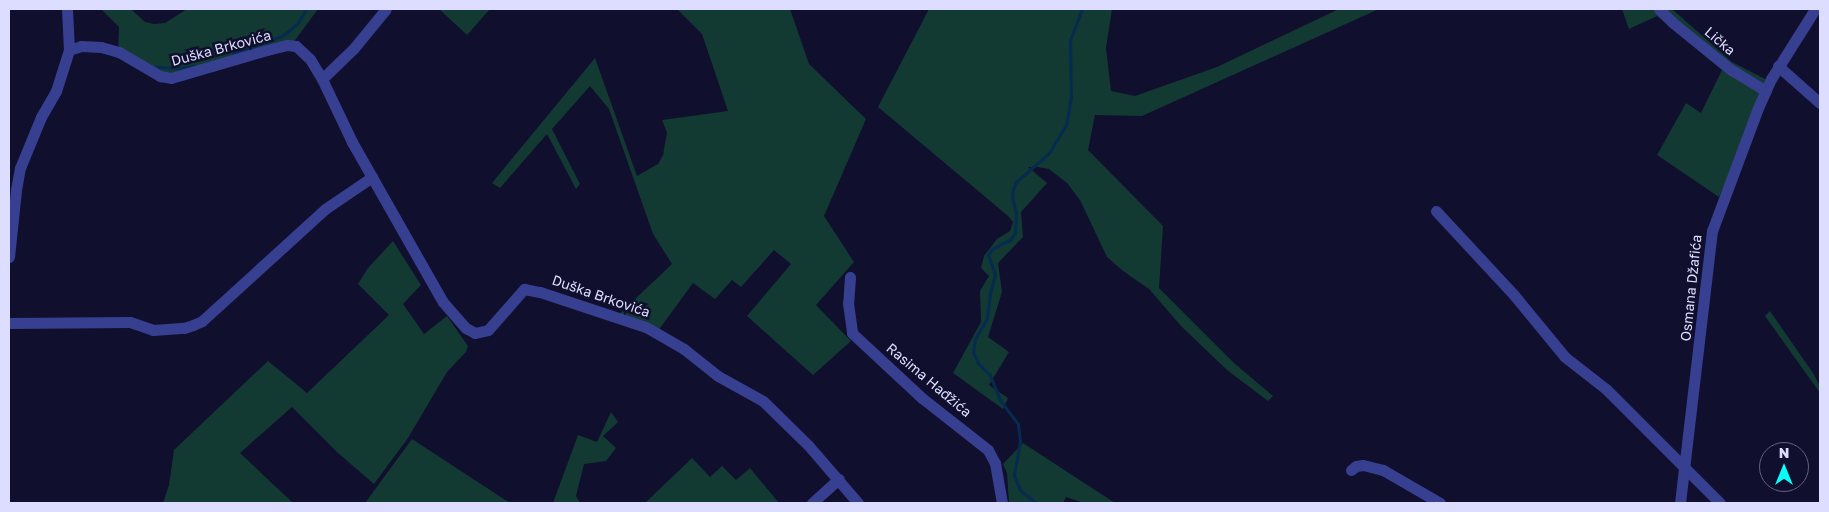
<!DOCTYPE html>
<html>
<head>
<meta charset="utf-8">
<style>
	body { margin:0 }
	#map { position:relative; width:1829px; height:512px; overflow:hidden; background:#110f2e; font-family:"Golos Text",sans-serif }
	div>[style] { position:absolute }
	.green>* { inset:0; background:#123932 }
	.stream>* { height:3px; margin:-1.5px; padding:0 1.5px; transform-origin:1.5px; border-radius:1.5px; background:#062b50 }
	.minor>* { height:11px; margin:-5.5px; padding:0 5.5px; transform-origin:5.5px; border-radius:5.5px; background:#373f91 }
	span { translate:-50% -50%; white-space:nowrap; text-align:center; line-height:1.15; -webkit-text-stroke:5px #110f2e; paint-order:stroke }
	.street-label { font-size:14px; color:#dcddff }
	.frame { position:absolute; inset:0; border:10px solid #dcddff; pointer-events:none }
	.north { position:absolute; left:1759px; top:442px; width:50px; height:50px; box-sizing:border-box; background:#110f2e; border:1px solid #626182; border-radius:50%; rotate:0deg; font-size:14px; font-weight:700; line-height:20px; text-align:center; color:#dcddff }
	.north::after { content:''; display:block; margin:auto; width:18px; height:22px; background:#08fff8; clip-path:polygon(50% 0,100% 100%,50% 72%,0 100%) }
</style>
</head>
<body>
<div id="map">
	<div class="green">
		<i style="clip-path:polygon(101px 9px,131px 9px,145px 22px,154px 24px,165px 23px,187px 9px,318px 9px,290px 47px,182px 81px,118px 53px,119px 27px)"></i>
		<i style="clip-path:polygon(439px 9px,490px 9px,467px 35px)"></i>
		<i style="clip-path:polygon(677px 9px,790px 9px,809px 64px,866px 119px,824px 216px,854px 262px,816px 305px,851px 341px,813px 375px,747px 316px,791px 264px,774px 250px,741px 287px,732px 280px,715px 299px,693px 283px,655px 335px,612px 321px,672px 264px,653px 234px,609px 109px,590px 86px,552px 129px,580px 184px,576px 189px,547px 134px,500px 188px,492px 183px,595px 58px,637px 176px,658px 164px,663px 155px,667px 133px,662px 120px,728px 111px,702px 34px)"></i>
		<i style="clip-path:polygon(929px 9px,1112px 9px,1106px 48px,1111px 91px,1135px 96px,1217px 67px,1339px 9px,1379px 9px,1142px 116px,1095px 115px,1088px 150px,1163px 226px,1159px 288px,1234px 363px,1273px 396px,1268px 401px,1227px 370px,1181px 326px,1149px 289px,1123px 271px,1107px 257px,1080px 200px,1067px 183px,1049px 169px,1038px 167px,1028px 167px,1047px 183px,1021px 212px,1023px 237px,998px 263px,1002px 292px,988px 337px,1009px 352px,989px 385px,1008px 398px,1003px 409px,953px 373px,981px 322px,980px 291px,989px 276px,981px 268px,984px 256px,997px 239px,1010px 231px,1013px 222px,1008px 216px,878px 107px)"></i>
		<i style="clip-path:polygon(1622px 9px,1672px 9px,1732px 62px,1773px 83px,1719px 197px,1657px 155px,1686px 103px,1701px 113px,1722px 70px,1657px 16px,1629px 29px)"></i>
		<i style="clip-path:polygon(393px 241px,421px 285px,403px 304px,424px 334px,447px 316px,468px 346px,466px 352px,447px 372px,408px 438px,374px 484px,338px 453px,292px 407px,240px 453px,293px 503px,163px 503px,169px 485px,174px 450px,268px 361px,307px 393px,389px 315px,358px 284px,368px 268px)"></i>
		<i style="clip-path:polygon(1770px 311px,1813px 373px,1820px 386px,1820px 393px,1765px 316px)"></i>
		<i style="clip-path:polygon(611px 412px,618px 422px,603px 436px,616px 448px,606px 461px,584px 464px,576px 496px,580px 503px,553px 503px,578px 435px,597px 442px)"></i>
		<i style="clip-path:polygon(412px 439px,510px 503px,365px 503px)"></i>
		<i style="clip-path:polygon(1023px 443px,1115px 503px,1084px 503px,1066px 497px,1063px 503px,1009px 503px,1007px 473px,1003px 464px)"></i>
		<i style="clip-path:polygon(692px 458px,710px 477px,722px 466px,736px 480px,750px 468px,779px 503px,645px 503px)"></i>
	</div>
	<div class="stream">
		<i style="left:233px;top:54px;width:52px;rotate:-20.2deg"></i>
		<i style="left:282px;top:36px;width:19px;rotate:-39deg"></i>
		<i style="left:297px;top:24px;width:17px;rotate:-59deg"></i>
		<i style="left:155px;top:67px;width:25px;rotate:2deg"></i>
		<i style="left:180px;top:68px;width:14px;rotate:-8deg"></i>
		<i style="left:1036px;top:503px;width:21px;rotate:-141deg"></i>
		<i style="left:1020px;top:490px;width:16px;rotate:-112deg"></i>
		<i style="left:1014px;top:475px;width:35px;rotate:-80deg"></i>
		<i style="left:1020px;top:441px;width:17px;rotate:-97deg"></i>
		<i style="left:1018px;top:424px;width:30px;rotate:-127deg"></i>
		<i style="left:1000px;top:400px;width:27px;rotate:-112deg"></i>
		<i style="left:990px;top:375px;width:17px;rotate:-135deg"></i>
		<i style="left:978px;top:363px;width:12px;rotate:-114deg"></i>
		<i style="left:973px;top:352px;width:13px;rotate:-81deg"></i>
		<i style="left:975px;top:339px;width:24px;rotate:-60deg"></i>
		<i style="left:987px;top:318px;width:25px;rotate:-83deg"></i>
		<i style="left:990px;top:293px;width:20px;rotate:-75deg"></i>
		<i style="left:995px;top:274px;width:20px;rotate:-110deg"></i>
		<i style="left:988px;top:255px;width:7px;rotate:-56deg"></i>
		<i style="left:992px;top:249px;width:20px;rotate:-27deg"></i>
		<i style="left:1010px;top:240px;width:9px;rotate:-54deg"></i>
		<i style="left:1015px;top:233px;width:20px;rotate:-87deg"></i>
		<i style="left:1016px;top:213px;width:16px;rotate:-104deg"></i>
		<i style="left:1012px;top:197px;width:8px;rotate:-83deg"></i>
		<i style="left:1013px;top:189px;width:8px;rotate:-67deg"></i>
		<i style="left:1016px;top:182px;width:44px;rotate:-41.3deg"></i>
		<i style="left:1049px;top:153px;width:33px;rotate:-59deg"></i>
		<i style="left:1066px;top:125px;width:27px;rotate:-80deg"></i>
		<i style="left:1071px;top:98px;width:58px;rotate:-91deg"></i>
		<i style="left:1070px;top:40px;width:33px;rotate:-69deg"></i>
	</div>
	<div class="minor">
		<i style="left:1659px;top:9px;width:18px;rotate:45deg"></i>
		<i style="left:1672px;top:22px;width:75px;rotate:39deg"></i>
		<i style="left:1730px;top:69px;width:42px;rotate:31.4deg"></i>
		<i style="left:69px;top:50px;width:13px;rotate:-18deg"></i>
		<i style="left:81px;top:46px;width:20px;rotate:3deg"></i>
		<i style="left:101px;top:47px;width:19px;rotate:16deg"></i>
		<i style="left:119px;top:52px;width:48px;rotate:30.3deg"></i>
		<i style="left:160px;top:76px;width:11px;rotate:10deg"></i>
		<i style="left:171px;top:78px;width:100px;rotate:-16.3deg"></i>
		<i style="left:267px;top:50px;width:21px;rotate:-14deg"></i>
		<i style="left:287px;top:45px;width:9px;rotate:6deg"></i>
		<i style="left:296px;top:46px;width:19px;rotate:43deg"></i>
		<i style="left:310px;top:59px;width:23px;rotate:59deg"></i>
		<i style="left:322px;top:79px;width:70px;rotate:64.5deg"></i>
		<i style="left:352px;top:142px;width:184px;rotate:60.4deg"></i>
		<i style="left:443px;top:302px;width:35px;rotate:49deg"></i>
		<i style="left:466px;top:328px;width:10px;rotate:29deg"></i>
		<i style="left:475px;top:333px;width:13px;rotate:-13deg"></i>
		<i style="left:488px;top:330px;width:55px;rotate:-48.7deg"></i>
		<i style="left:524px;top:289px;width:16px;rotate:11deg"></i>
		<i style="left:540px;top:292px;width:112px;rotate:18.3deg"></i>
		<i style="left:646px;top:327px;width:44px;rotate:30.1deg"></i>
		<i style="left:684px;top:349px;width:43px;rotate:38.5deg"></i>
		<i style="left:718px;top:376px;width:51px;rotate:29.1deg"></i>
		<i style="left:763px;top:401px;width:63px;rotate:44.4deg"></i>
		<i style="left:808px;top:445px;width:77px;rotate:49.2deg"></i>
		<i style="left:1778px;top:66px;width:56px;rotate:41.4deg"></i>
		<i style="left:322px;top:79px;width:45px;rotate:-44.1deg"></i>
		<i style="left:354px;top:48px;width:50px;rotate:-50.6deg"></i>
		<i style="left:1436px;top:211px;width:115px;rotate:47.1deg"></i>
		<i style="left:1514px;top:295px;width:80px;rotate:50.6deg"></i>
		<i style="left:1565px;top:357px;width:52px;rotate:38deg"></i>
		<i style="left:1606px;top:389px;width:161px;rotate:45deg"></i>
		<i style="left:9px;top:257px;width:67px;rotate:-84deg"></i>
		<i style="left:16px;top:190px;width:22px;rotate:-80deg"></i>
		<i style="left:20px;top:168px;width:55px;rotate:-67.6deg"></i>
		<i style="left:41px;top:117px;width:30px;rotate:-60deg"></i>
		<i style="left:56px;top:91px;width:43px;rotate:-72.4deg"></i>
		<i style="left:69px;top:50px;width:41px;rotate:-92.8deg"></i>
		<i style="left:850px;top:277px;width:26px;rotate:94deg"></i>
		<i style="left:848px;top:303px;width:30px;rotate:82deg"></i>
		<i style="left:852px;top:333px;width:96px;rotate:42.9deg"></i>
		<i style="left:922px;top:398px;width:84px;rotate:38.2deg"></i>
		<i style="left:988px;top:450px;width:15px;rotate:62deg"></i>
		<i style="left:995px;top:463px;width:41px;rotate:80.1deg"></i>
		<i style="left:9px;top:323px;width:121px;rotate:-0.5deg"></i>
		<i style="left:130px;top:322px;width:24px;rotate:19deg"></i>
		<i style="left:153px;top:330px;width:31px;rotate:-4deg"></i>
		<i style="left:184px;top:328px;width:9px;rotate:-18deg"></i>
		<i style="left:193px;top:325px;width:10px;rotate:-24deg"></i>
		<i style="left:202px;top:321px;width:166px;rotate:-42.3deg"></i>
		<i style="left:325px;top:209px;width:57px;rotate:-34.2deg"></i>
		<i style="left:1351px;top:470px;width:6px;rotate:-39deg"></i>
		<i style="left:1356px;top:466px;width:7px;rotate:-8deg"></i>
		<i style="left:1363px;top:465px;width:21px;rotate:14deg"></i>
		<i style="left:1383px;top:470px;width:66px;rotate:30.1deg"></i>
		<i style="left:812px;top:503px;width:36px;rotate:-42deg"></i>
		<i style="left:1680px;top:503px;width:274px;rotate:-83.3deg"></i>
		<i style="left:1712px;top:231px;width:131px;rotate:-69.5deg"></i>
		<i style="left:1758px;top:108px;width:32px;rotate:-66deg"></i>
		<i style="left:1771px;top:79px;width:83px;rotate:-57.8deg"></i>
	</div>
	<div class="street-label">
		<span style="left:1720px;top:41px;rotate:41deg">Lička</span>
		<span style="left:221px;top:48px;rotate:-15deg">Duška Brkovića</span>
		<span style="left:1691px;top:288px;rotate:-84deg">Osmana Džafića</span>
		<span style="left:601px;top:296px;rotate:19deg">Duška Brkovića</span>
		<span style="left:929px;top:380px;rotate:40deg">Rasima Hađžića</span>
	</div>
	<div class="frame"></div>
	<div class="north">N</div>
</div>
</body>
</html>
